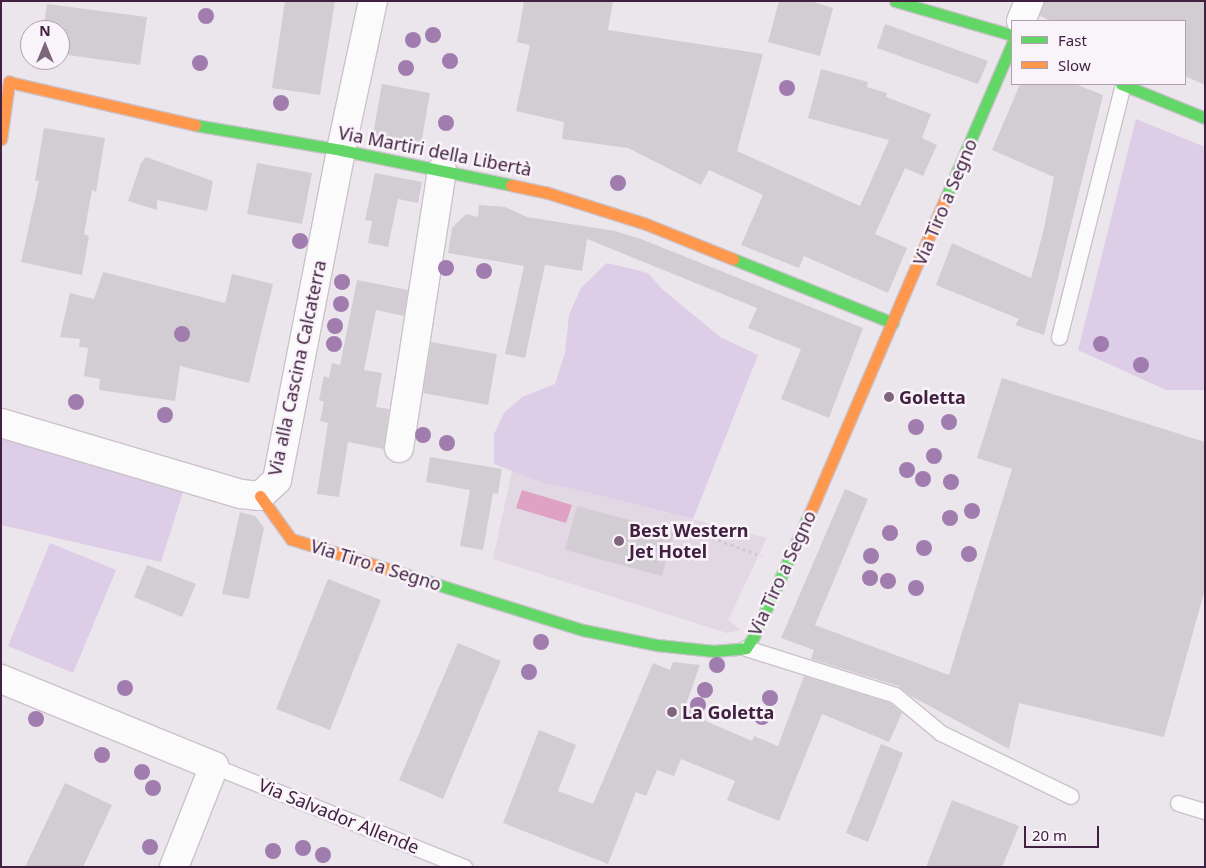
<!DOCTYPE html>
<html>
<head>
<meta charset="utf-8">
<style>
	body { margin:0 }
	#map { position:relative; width:1206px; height:868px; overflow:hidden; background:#ebe6eb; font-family:"Noto Sans",sans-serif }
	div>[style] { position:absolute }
	.built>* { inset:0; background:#e2d8e4 }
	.green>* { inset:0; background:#ddcde6 }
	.water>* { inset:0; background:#dfa2c4 }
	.building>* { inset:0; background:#d2cdd3 }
	.path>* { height:3px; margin-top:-1.5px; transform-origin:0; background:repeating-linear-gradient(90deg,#d1c7d1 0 2.5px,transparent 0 6.5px) }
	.roads { filter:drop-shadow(1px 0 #cbc2cb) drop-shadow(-1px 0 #cbc2cb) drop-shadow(0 1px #cbc2cb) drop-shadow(0 -1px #cbc2cb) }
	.lane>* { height:15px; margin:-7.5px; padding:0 7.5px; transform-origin:7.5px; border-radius:7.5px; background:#fcfbfc }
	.street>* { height:28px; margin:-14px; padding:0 14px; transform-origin:14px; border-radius:14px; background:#fcfbfc }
	.fast>* { height:11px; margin:-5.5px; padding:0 5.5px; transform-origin:5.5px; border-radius:5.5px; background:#63d668 }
	.slow>* { height:11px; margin:-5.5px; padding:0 5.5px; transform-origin:5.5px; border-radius:5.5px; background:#ff974d }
	.trees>* { width:16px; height:16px; margin:-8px; border-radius:50%; background:#a07caf }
	.dots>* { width:14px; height:14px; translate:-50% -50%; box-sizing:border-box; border:2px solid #f9f4fa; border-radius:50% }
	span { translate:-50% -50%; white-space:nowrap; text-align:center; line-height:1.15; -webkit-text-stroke:5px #f9f4fa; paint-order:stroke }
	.street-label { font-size:18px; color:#422041 }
	.poi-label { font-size:18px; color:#422041; font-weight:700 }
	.left { translate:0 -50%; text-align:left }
	.frame { position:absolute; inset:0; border:2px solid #422041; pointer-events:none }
	.legend { position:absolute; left:1011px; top:20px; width:175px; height:65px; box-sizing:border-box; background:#f9f4fa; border:1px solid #b09fb0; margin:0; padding:6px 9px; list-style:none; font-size:15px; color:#422041 }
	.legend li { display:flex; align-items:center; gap:10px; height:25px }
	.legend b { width:25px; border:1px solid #b09fb0 }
	.north { position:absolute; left:20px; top:20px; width:50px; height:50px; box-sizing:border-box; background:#f9f4fa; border:1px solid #b09fb0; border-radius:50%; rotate:0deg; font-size:14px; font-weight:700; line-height:20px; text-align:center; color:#422041 }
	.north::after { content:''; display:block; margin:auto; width:18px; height:22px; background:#7d657c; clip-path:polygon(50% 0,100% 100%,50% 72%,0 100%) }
	.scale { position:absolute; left:1024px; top:826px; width:75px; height:22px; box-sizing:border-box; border:2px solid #422041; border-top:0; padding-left:6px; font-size:15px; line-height:18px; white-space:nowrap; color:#422041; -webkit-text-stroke:4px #f9f4fa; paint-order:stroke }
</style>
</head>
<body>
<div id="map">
	<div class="built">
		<i style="clip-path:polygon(512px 471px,546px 484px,573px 489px,767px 538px,728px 620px,741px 630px,727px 633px,493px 559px)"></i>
	</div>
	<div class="green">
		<i style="clip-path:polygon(1136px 119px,1205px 147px,1205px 390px,1166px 390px,1078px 350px)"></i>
		<i style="clip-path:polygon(607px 263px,648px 273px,662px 289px,720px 337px,758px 355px,693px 519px,573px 489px,546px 484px,494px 464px,494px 434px,504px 413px,522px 397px,555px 384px,565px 353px,569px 315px,581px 288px)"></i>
		<i style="clip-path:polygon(1px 439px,184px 489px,161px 562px,1px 525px)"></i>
		<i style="clip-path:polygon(50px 543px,116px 570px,73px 673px,8px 646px)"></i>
	</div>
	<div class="water">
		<i style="clip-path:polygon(522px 490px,572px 505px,566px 523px,516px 508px)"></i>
	</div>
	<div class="building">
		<i style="clip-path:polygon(285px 1px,335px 1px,320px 95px,272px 88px)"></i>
		<i style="clip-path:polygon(524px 1px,613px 1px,608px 30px,763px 54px,737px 151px,860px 206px,889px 140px,808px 118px,821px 69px,868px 82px,867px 87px,887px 93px,886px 97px,931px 114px,922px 138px,937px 145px,923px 176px,905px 168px,875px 234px,907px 248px,888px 293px,804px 256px,799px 268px,741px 245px,763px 195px,709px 170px,701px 185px,628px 148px,562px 139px,564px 122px,516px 111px,530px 45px,517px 42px)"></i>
		<i style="clip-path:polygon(779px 1px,810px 1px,833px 8px,820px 56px,768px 42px)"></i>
		<i style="clip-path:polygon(1044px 1px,1205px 1px,1205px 85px,1185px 76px,1185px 21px,1051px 21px,1040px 16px)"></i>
		<i style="clip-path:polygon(47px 4px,147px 17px,140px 65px,60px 54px,60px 30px,43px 30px)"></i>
		<i style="clip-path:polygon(885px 24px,988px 61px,978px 84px,877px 48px)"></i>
		<i style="clip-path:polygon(382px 84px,430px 93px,420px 150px,372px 140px)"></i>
		<i style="clip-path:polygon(1020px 84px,1075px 84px,1103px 95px,1044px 335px,1015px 325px,1019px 319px,936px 285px,952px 243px,1031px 278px,1044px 228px,1054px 177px,992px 150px)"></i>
		<i style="clip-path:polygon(44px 128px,105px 138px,96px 192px,92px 190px,84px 234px,89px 236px,82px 275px,21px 262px,39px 181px,35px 181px)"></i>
		<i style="clip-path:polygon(146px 157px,213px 181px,207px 211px,157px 200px,157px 210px,128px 201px,141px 163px)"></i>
		<i style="clip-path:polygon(257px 163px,312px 173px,302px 224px,247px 214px)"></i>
		<i style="clip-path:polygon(375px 173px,422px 182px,418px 203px,398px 199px,388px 247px,368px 243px,372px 221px,365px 220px)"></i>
		<i style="clip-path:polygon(479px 205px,505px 207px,527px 217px,615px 231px,641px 239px,863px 328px,829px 418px,781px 399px,801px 349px,748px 328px,757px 308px,587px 239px,582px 271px,545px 265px,525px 358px,505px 354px,524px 266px,448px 253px,452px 228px,466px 214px,478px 217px)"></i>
		<i style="clip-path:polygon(103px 272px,225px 303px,232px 274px,273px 284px,249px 383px,180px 366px,175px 401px,99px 390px,100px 379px,84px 376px,88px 348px,79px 347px,80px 339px,60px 337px,70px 293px,94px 299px)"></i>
		<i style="clip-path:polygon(357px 280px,408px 290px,404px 316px,376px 310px,364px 370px,382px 373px,376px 407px,389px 409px,384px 449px,348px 442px,339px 497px,317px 494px,328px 423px,320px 421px,324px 402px,319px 400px,324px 376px,329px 378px,332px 363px,340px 365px)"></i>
		<i style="clip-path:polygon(431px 342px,497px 354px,488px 405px,423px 393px)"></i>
		<i style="clip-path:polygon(1002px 378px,1205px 442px,1205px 589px,1164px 737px,1019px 703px,1009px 749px,909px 695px,898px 686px,811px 659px,814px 650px,781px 638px,845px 489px,868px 499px,815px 625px,949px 675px,1012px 469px,977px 458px)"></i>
		<i style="clip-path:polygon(430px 457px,502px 469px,498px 494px,493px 493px,483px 550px,460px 546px,470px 490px,426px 482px)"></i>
		<i style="clip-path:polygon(577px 506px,674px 532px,662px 576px,565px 550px)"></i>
		<i style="clip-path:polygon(240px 512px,255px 516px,264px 528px,249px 599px,222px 594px)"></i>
		<i style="clip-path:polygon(147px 565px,196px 584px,182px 617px,134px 597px)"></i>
		<i style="clip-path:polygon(328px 579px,381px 600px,330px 730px,276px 709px)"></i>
		<i style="clip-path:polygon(458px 643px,501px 661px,443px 799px,399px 780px)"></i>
		<i style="clip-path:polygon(673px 662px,700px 665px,685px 707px,703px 714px,701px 719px,752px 741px,754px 736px,778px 746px,804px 676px,890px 703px,902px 713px,889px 742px,822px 714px,779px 821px,727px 800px,735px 781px,681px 759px,674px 776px,657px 770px,646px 796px,636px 792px,608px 864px,503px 823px,539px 730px,576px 745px,558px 791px,593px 804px,653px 663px,670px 670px)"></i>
		<i style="clip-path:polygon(881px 744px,903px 753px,868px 842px,846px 833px)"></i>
		<i style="clip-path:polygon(65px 783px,112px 805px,83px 867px,25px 867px)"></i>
		<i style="clip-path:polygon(952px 800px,1019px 826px,1002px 867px,926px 867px)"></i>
	</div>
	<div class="path">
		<i style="left:694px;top:531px;width:72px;rotate:20.2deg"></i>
	</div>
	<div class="roads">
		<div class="lane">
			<i style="left:1059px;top:337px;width:261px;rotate:-75.8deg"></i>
			<i style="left:746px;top:648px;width:156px;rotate:17.5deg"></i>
			<i style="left:895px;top:695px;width:60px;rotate:39.6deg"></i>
			<i style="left:941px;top:733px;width:144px;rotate:25.9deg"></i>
			<i style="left:214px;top:766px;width:270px;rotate:22deg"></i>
			<i style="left:1178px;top:803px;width:28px;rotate:17deg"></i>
		</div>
		<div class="street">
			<i style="left:1021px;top:21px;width:22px;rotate:-68deg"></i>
			<i style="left:1px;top:423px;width:250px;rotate:16.5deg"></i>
			<i style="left:241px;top:494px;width:19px;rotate:6deg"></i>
			<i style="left:260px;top:496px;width:23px;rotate:-43deg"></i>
			<i style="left:277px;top:480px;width:336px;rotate:-79deg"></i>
			<i style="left:341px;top:150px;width:152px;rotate:-77.9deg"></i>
			<i style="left:399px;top:448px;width:281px;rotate:-81.2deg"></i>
			<i style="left:1px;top:679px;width:230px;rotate:22.2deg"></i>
			<i style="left:214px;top:766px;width:109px;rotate:111.6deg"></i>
		</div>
		<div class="fast">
			<i style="left:895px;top:1px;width:122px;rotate:16.2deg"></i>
			<i style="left:1121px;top:84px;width:91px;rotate:22deg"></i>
			<i style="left:195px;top:125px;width:148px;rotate:9.7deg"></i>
			<i style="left:341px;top:150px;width:174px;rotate:11.6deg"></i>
			<i style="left:946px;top:197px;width:167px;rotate:-66.7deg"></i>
			<i style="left:733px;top:259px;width:172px;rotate:21.8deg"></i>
			<i style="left:404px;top:574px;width:188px;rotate:17.4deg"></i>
			<i style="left:583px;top:630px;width:76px;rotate:11.5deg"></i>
			<i style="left:657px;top:645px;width:57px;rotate:6deg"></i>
			<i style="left:714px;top:651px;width:32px;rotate:-5deg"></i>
			<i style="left:746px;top:648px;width:14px;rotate:-56deg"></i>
			<i style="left:754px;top:636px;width:133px;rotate:-65.6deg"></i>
		</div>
		<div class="slow">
			<i style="left:1px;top:139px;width:58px;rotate:-82deg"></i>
			<i style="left:9px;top:82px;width:191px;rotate:13deg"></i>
			<i style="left:511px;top:185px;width:35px;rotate:12deg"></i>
			<i style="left:545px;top:192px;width:106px;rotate:17.6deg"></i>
			<i style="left:646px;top:224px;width:94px;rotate:21.9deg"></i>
			<i style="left:260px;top:496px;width:53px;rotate:54.2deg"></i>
			<i style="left:291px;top:539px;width:118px;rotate:17.2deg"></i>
			<i style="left:809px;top:515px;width:346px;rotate:-66.7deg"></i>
		</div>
	</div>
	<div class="trees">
		<i style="left:206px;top:16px"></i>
		<i style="left:433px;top:35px"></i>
		<i style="left:413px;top:40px"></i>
		<i style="left:450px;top:61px"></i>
		<i style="left:200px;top:63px"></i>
		<i style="left:406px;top:68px"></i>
		<i style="left:787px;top:88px"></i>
		<i style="left:281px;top:103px"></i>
		<i style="left:446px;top:123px"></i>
		<i style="left:618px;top:183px"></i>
		<i style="left:300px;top:241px"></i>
		<i style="left:446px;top:268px"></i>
		<i style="left:484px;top:271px"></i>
		<i style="left:342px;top:282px"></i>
		<i style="left:341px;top:304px"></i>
		<i style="left:335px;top:326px"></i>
		<i style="left:182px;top:334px"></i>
		<i style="left:334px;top:344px"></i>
		<i style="left:1101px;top:344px"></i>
		<i style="left:1141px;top:365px"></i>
		<i style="left:76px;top:402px"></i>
		<i style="left:165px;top:415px"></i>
		<i style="left:949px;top:422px"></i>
		<i style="left:916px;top:427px"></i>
		<i style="left:423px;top:435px"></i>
		<i style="left:447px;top:443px"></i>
		<i style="left:934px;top:456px"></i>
		<i style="left:907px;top:470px"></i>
		<i style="left:923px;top:479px"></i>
		<i style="left:951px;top:482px"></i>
		<i style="left:972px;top:511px"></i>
		<i style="left:950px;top:518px"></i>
		<i style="left:890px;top:533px"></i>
		<i style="left:924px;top:548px"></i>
		<i style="left:969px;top:554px"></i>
		<i style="left:871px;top:556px"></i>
		<i style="left:870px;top:578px"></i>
		<i style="left:888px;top:581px"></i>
		<i style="left:916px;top:588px"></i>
		<i style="left:541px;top:642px"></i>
		<i style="left:717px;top:665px"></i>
		<i style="left:529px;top:672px"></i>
		<i style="left:125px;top:688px"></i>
		<i style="left:705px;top:690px"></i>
		<i style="left:770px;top:698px"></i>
		<i style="left:698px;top:705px"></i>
		<i style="left:762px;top:717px"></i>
		<i style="left:36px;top:719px"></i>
		<i style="left:102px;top:755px"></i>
		<i style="left:142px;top:772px"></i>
		<i style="left:153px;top:788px"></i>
		<i style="left:150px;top:847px"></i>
		<i style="left:303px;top:848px"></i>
		<i style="left:273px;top:851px"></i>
		<i style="left:323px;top:855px"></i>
	</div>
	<div class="dots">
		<i style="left:889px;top:397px;background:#7d657c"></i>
		<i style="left:619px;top:541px;background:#7d657c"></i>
		<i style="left:672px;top:712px;background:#7d657c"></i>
	</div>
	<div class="street-label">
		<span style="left:435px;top:151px;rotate:11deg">Via Martiri della Libertà</span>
		<span style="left:945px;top:202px;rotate:-67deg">Via Tiro a Segno</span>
		<span style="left:297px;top:368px;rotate:-78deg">Via alla Cascina Calcaterra</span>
		<span style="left:376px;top:565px;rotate:17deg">Via Tiro a Segno</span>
		<span style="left:782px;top:573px;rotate:-65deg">Via Tiro a Segno</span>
		<span style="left:339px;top:816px;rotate:22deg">Via Salvador Allende</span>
	</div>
	<div class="poi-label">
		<span class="left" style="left:899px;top:397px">Goletta</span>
		<span class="left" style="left:629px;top:541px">Best Western<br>Jet Hotel</span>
		<span class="left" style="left:682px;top:712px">La Goletta</span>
	</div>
	<div class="frame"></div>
	<ul class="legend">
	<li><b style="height:6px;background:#63d668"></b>Fast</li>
	<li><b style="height:6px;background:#ff974d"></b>Slow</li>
	</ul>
	<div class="north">N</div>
	<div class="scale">20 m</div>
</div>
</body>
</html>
